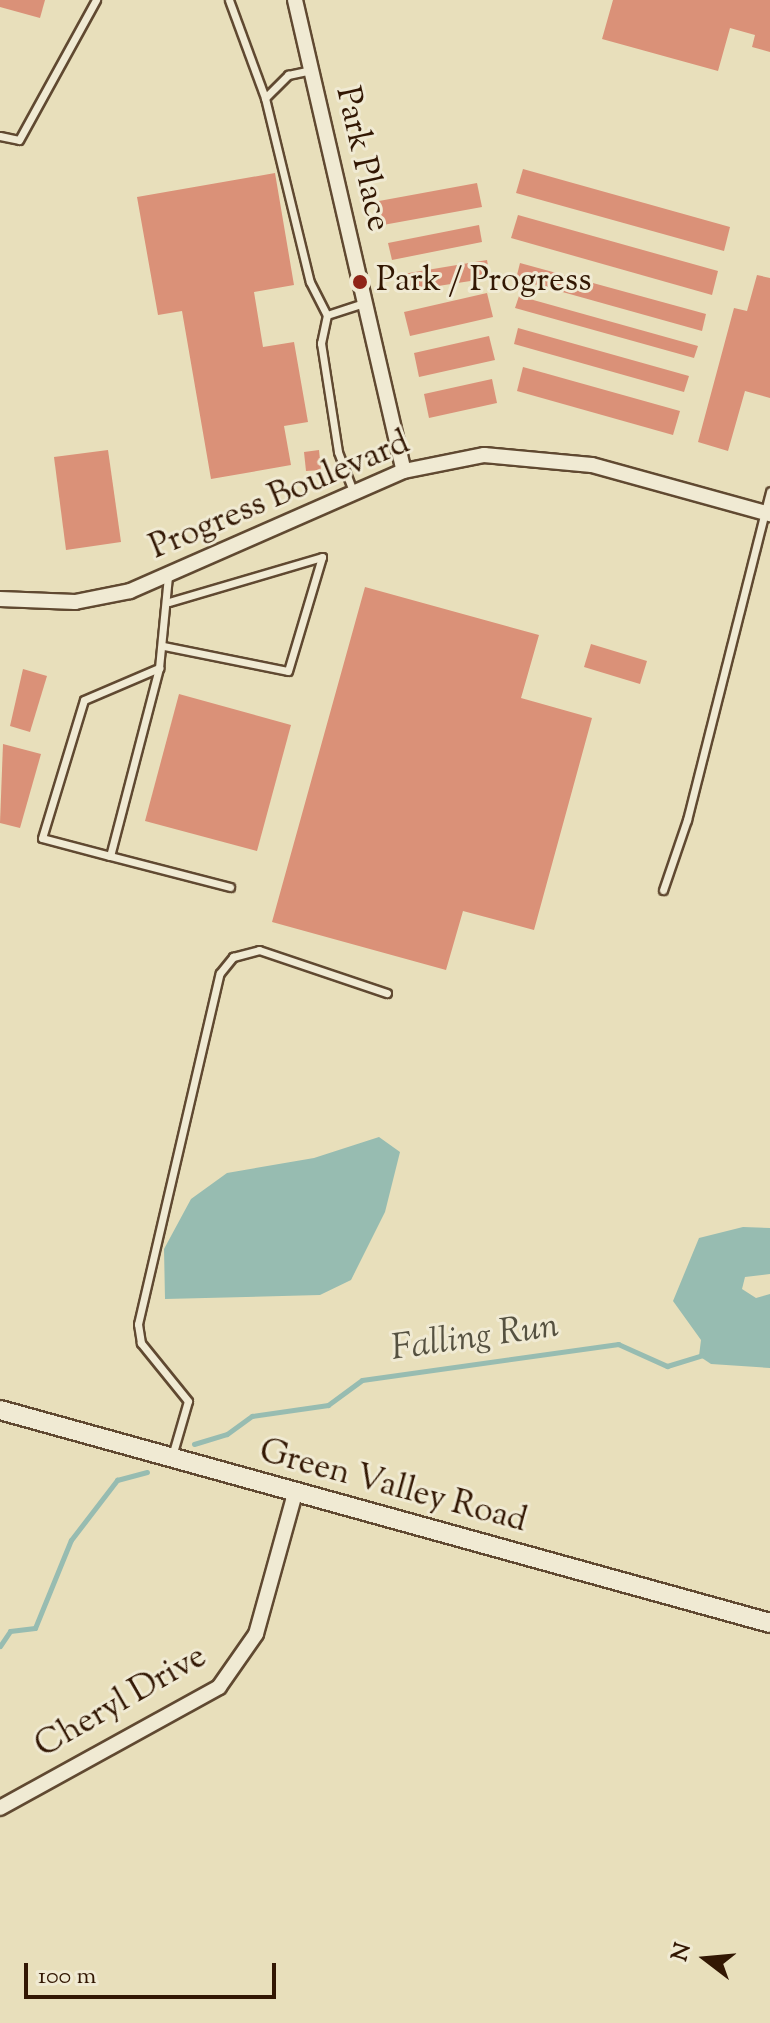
<!DOCTYPE html>
<html>
<head>
<meta charset="utf-8">
<style>
	body { margin:0 }
	#map { position:relative; width:770px; height:2023px; overflow:hidden; background:#e8dfbb; font-family:"Sorts Mill Goudy",serif }
	div>[style] { position:absolute }
	.water>* { inset:0; background:#97bcb1 }
	.stream>* { height:5px; margin:-2.5px; padding:0 2.5px; transform-origin:2.5px; border-radius:2.5px; background:#97bcb1 }
	.building>* { inset:0; background:#da9178 }
	.roads { filter:drop-shadow(2px 0 #604931) drop-shadow(-2px 0 #604931) drop-shadow(0 2px #604931) drop-shadow(0 -2px #604931) }
	.service>* { height:7px; margin:-3.5px; padding:0 3.5px; transform-origin:3.5px; border-radius:3.5px; background:#f0ead3 }
	.minor>* { height:14px; margin:-7px; padding:0 7px; transform-origin:7px; border-radius:7px; background:#f0ead3 }
	.tertiary>* { height:18px; margin:-9px; padding:0 9px; transform-origin:9px; border-radius:9px; background:#f0ead3 }
	.dots>* { width:22px; height:22px; translate:-50% -50%; box-sizing:border-box; border:4px solid #f0ead3; border-radius:50% }
	span { translate:-50% -50%; white-space:nowrap; text-align:center; line-height:1.15; -webkit-text-stroke:6px #f0ead3; paint-order:stroke }
	.street-label { font-size:34px; color:#321703 }
	.poi-label { font-size:34px; color:#321703 }
	.left { translate:0 -50%; text-align:left }
	.water-label { font-size:36px; color:#555140; font-style:italic }
	.north { position:absolute; left:666px; top:1919px; width:80px; height:80px; -webkit-text-stroke:6px #f0ead3; paint-order:stroke; rotate:286deg; font-size:22px; font-weight:700; line-height:32px; text-align:center; color:#321703 }
	.north::after { content:''; display:block; margin:auto; width:28px; height:36px; background:#321703; clip-path:polygon(50% 0,100% 100%,50% 72%,0 100%) }
	.scale { position:absolute; left:24px; top:1963px; width:252px; height:36px; box-sizing:border-box; border:4px solid #321703; border-top:0; padding-left:10px; font-size:24px; line-height:28px; white-space:nowrap; color:#321703; -webkit-text-stroke:6px #f0ead3; paint-order:stroke }
</style>
</head>
<body>
<div id="map">
	<div class="water">
		<i style="clip-path:polygon(379px 1137px,400px 1152px,385px 1212px,351px 1280px,320px 1295px,165px 1299px,164px 1249px,191px 1199px,227px 1173px,314px 1158px)"></i>
		<i style="clip-path:polygon(743px 1227px,770px 1228px,770px 1274px,745px 1277px,742px 1289px,756px 1298px,770px 1294px,770px 1368px,711px 1364px,699px 1356px,701px 1340px,673px 1301px,699px 1238px)"></i>
	</div>
	<div class="stream">
		<i style="left:194px;top:1444px;width:34px;rotate:-17deg"></i>
		<i style="left:227px;top:1434px;width:31px;rotate:-36deg"></i>
		<i style="left:252px;top:1416px;width:77px;rotate:-8.2deg"></i>
		<i style="left:328px;top:1405px;width:42px;rotate:-36.3deg"></i>
		<i style="left:362px;top:1380px;width:259px;rotate:-8deg"></i>
		<i style="left:618px;top:1344px;width:54px;rotate:24.2deg"></i>
		<i style="left:667px;top:1366px;width:38px;rotate:-17deg"></i>
		<i style="left:0;top:1646px;width:18px;rotate:-56deg"></i>
		<i style="left:10px;top:1631px;width:25px;rotate:-7deg"></i>
		<i style="left:35px;top:1628px;width:95px;rotate:-67.8deg"></i>
		<i style="left:71px;top:1540px;width:76px;rotate:-52.5deg"></i>
		<i style="left:117px;top:1480px;width:31px;rotate:-15deg"></i>
	</div>
	<div class="building">
		<i style="clip-path:polygon(0 0,45px 0,40px 18px,0 7px)"></i>
		<i style="clip-path:polygon(613px 0,770px 0,770px 52px,752px 47px,755px 35px,730px 28px,718px 71px,602px 39px)"></i>
		<i style="clip-path:polygon(523px 169px,730px 227px,724px 251px,516px 193px)"></i>
		<i style="clip-path:polygon(275px 173px,294px 285px,254px 292px,263px 347px,294px 342px,308px 422px,284px 426px,291px 465px,211px 479px,182px 311px,158px 315px,137px 197px)"></i>
		<i style="clip-path:polygon(477px 183px,482px 207px,383px 225px,379px 201px)"></i>
		<i style="clip-path:polygon(518px 215px,718px 271px,712px 295px,511px 238px)"></i>
		<i style="clip-path:polygon(479px 225px,482px 242px,392px 260px,388px 243px)"></i>
		<i style="clip-path:polygon(487px 260px,490px 278px,399px 292px,397px 275px)"></i>
		<i style="clip-path:polygon(520px 263px,706px 314px,702px 331px,516px 279px)"></i>
		<i style="clip-path:polygon(757px 275px,770px 278px,770px 398px,745px 391px,728px 451px,698px 442px,734px 308px,747px 311px)"></i>
		<i style="clip-path:polygon(487px 293px,493px 317px,410px 336px,404px 312px)"></i>
		<i style="clip-path:polygon(519px 296px,698px 346px,694px 358px,515px 308px)"></i>
		<i style="clip-path:polygon(518px 328px,689px 376px,684px 392px,514px 344px)"></i>
		<i style="clip-path:polygon(489px 336px,495px 360px,419px 377px,414px 353px)"></i>
		<i style="clip-path:polygon(523px 367px,680px 411px,673px 435px,517px 391px)"></i>
		<i style="clip-path:polygon(492px 379px,497px 403px,429px 418px,424px 394px)"></i>
		<i style="clip-path:polygon(108px 450px,121px 542px,66px 550px,54px 457px)"></i>
		<i style="clip-path:polygon(319px 450px,321px 470px,306px 471px,304px 452px)"></i>
		<i style="clip-path:polygon(365px 587px,539px 635px,521px 698px,592px 718px,534px 930px,463px 911px,446px 970px,272px 922px)"></i>
		<i style="clip-path:polygon(591px 644px,647px 661px,640px 684px,584px 667px)"></i>
		<i style="clip-path:polygon(23px 669px,47px 676px,30px 732px,10px 726px)"></i>
		<i style="clip-path:polygon(179px 694px,291px 725px,257px 851px,145px 821px)"></i>
		<i style="clip-path:polygon(3px 744px,41px 754px,20px 828px,0 823px)"></i>
	</div>
	<div class="roads">
		<div class="service">
			<i style="left:229px;top:0;width:104px;rotate:69.8deg"></i>
			<i style="left:265px;top:98px;width:189px;rotate:76.3deg"></i>
			<i style="left:310px;top:282px;width:37px;rotate:63deg"></i>
			<i style="left:265px;top:98px;width:33px;rotate:-45deg"></i>
			<i style="left:288px;top:75px;width:24px;rotate:-12deg"></i>
			<i style="left:0;top:136px;width:19px;rotate:12deg"></i>
			<i style="left:19px;top:140px;width:160px;rotate:-61.2deg"></i>
			<i style="left:327px;top:315px;width:29px;rotate:102deg"></i>
			<i style="left:321px;top:343px;width:110px;rotate:81.1deg"></i>
			<i style="left:338px;top:452px;width:42px;rotate:69deg"></i>
			<i style="left:327px;top:315px;width:40px;rotate:-18deg"></i>
			<i style="left:164px;top:646px;width:126px;rotate:11.4deg"></i>
			<i style="left:288px;top:671px;width:119px;rotate:-73.4deg"></i>
			<i style="left:322px;top:557px;width:159px;rotate:163.6deg"></i>
			<i style="left:159px;top:668px;width:194px;rotate:104.6deg"></i>
			<i style="left:110px;top:856px;width:70px;rotate:-165.2deg"></i>
			<i style="left:42px;top:838px;width:144px;rotate:-73.1deg"></i>
			<i style="left:84px;top:700px;width:82px;rotate:-23.1deg"></i>
			<i style="left:159px;top:668px;width:91px;rotate:-84.4deg"></i>
			<i style="left:110px;top:856px;width:124px;rotate:14.5deg"></i>
			<i style="left:663px;top:890px;width:74px;rotate:-71.1deg"></i>
			<i style="left:687px;top:820px;width:339px;rotate:-75.8deg"></i>
			<i style="left:172px;top:1456px;width:57px;rotate:-73.8deg"></i>
			<i style="left:188px;top:1401px;width:75px;rotate:-129deg"></i>
			<i style="left:141px;top:1343px;width:19px;rotate:-99deg"></i>
			<i style="left:138px;top:1324px;width:360px;rotate:-76.9deg"></i>
			<i style="left:220px;top:973px;width:21px;rotate:-51deg"></i>
			<i style="left:233px;top:957px;width:27px;rotate:-15deg"></i>
			<i style="left:259px;top:950px;width:135px;rotate:18.6deg"></i>
		</div>
		<div class="minor">
			<i style="left:295px;top:0;width:483px;rotate:77deg"></i>
			<i style="left:0;top:599px;width:75px;rotate:2.3deg"></i>
			<i style="left:75px;top:602px;width:56px;rotate:-11.3deg"></i>
			<i style="left:130px;top:591px;width:299px;rotate:-23.7deg"></i>
			<i style="left:404px;top:471px;width:82px;rotate:-11.3deg"></i>
			<i style="left:484px;top:455px;width:108px;rotate:5.3deg"></i>
			<i style="left:592px;top:465px;width:185px;rotate:15.4deg"></i>
			<i style="left:0;top:1808px;width:250px;rotate:-28.9deg"></i>
			<i style="left:219px;top:1687px;width:65px;rotate:-55.1deg"></i>
			<i style="left:256px;top:1634px;width:146px;rotate:-74.5deg"></i>
		</div>
		<div class="tertiary">
			<i style="left:0;top:1410px;width:799px;rotate:15.46deg"></i>
		</div>
	</div>
	<div class="dots">
		<i style="left:360px;top:282px;background:#8f2418"></i>
	</div>
	<div class="street-label">
		<span style="left:362px;top:159px;rotate:77deg">Park Place</span>
		<span style="left:280px;top:496px;rotate:-23deg">Progress Boulevard</span>
		<span style="left:393px;top:1487px;rotate:15deg">Green Valley Road</span>
		<span style="left:121px;top:1702px;rotate:-30deg">Cheryl Drive</span>
	</div>
	<div class="poi-label">
		<span class="left" style="left:376px;top:282px">Park / Progress</span>
	</div>
	<div class="water-label">
		<span style="left:475px;top:1339px;rotate:-8deg">Falling Run</span>
	</div>
	<div class="north">N</div>
	<div class="scale">100 m</div>
</div>
</body>
</html>
